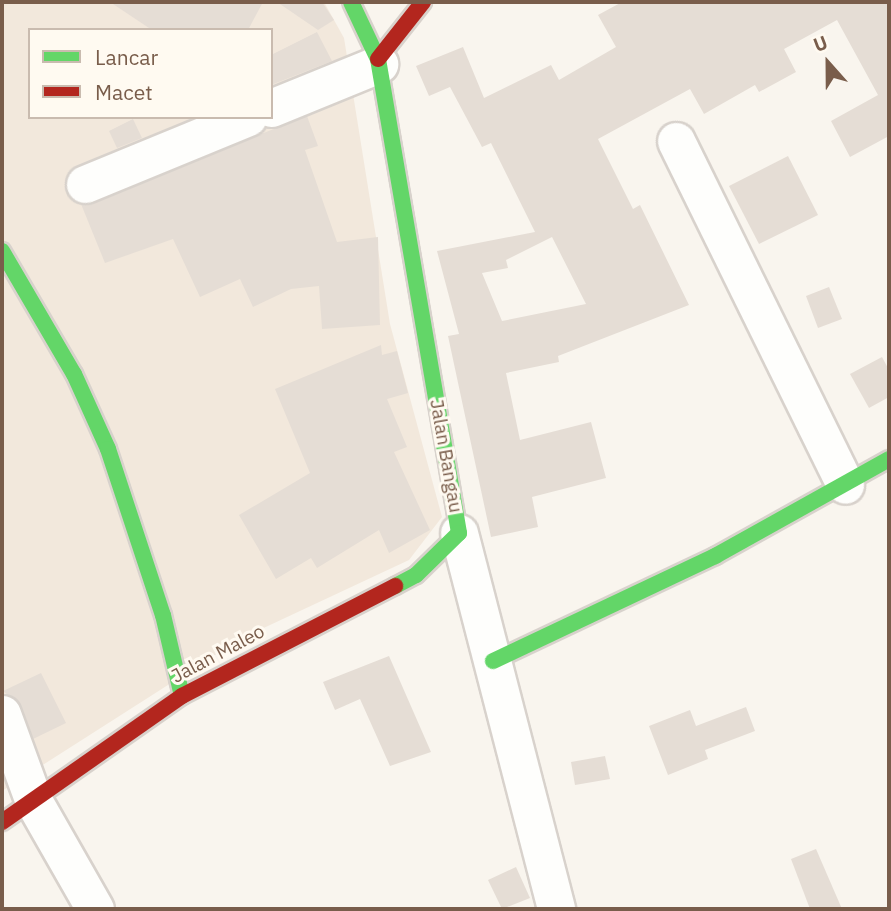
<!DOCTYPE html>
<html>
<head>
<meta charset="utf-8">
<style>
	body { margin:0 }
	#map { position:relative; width:891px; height:911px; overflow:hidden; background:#f9f5ee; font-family:"IBM Plex Sans",sans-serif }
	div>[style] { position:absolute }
	.residential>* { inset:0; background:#f2e8dc }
	.building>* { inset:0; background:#e5ddd5 }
	.roads { filter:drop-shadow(2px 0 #d8d2cc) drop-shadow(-2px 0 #d8d2cc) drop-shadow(0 2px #d8d2cc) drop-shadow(0 -2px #d8d2cc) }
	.street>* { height:37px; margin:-18.5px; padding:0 18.5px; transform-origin:18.5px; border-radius:18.5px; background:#fefefc }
	.fast>* { height:16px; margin:-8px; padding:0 8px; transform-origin:8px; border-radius:8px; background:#63d668 }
	.jam>* { height:16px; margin:-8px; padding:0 8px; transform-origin:8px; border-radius:8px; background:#b3261e }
	span { translate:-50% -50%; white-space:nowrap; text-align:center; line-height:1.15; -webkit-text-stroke:6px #fffaf1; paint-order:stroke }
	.street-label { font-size:19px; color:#795d4b }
	.frame { position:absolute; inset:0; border:4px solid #795d4b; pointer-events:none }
	.legend { position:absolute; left:28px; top:28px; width:245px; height:91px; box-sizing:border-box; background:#fffaf1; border:2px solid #c9bbaf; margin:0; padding:9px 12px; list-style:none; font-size:21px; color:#795d4b }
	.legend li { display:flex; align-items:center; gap:14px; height:35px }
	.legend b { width:35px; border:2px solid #c9bbaf }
	.north { position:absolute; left:793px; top:28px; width:70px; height:70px; -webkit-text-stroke:5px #fffaf1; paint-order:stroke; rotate:339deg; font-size:19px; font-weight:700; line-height:28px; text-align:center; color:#795d4b }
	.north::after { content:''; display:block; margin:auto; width:24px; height:32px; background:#795d4b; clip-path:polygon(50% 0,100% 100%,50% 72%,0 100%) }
</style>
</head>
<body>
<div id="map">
	<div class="residential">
		<i style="clip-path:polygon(evenodd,2px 2px,324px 2px,344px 38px,390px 324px,442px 517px,409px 560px,240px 639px,2px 791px,2px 2px,30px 30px,271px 30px,271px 117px,30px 117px,30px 30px)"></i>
	</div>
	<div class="building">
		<i style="clip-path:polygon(110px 2px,263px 2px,248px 30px,152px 30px)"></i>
		<i style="clip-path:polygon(277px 2px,322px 2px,334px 20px,318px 30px)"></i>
		<i style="clip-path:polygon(evenodd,622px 2px,889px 2px,889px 136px,850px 157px,831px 121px,878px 95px,837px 20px,784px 49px,796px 72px,759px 92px,755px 85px,704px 114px,690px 89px,598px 139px,633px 209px,640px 205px,689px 305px,558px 356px,559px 362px,506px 373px,520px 440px,591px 422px,606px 478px,532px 497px,538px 527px,491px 537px,448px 336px,459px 334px,437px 251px,535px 232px,491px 143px,482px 147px,450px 87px,429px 96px,416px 66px,463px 47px,484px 98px,551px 65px,559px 80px,616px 47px,598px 15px,622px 2px,552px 237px,586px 304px,502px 321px,482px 273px,508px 268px,506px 260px,552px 237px)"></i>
		<i style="clip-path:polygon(317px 32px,332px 61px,271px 85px,271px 55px)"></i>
		<i style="clip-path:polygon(307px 116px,318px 146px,305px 150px,337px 242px,378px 237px,380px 325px,322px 329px,319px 286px,291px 289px,253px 307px,240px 279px,200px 297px,173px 239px,105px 263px,81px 204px)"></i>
		<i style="clip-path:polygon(133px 119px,142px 138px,117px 148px,109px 131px)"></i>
		<i style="clip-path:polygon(788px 156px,818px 215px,759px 244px,729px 186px)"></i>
		<i style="clip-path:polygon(829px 287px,842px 319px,818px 328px,806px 296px)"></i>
		<i style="clip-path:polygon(381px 345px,382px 355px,397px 351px,408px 393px,387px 399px,407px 447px,394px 452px,430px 530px,389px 553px,379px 530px,317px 568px,311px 558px,276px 579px,239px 515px,310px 473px,275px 389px)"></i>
		<i style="clip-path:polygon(882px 357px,889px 370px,889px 397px,869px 408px,850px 374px)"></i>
		<i style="clip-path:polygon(389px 656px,431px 752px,390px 766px,360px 699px,335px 710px,323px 682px)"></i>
		<i style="clip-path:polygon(41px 673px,66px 723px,33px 739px,21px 706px,3px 691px)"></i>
		<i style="clip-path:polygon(746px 707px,755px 731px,705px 750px,708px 759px,668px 775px,649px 726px,690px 710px,696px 726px)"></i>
		<i style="clip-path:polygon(605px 756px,610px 779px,575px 785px,571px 762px)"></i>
		<i style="clip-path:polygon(816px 849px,842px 909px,810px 909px,791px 859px)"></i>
		<i style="clip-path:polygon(516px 867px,530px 898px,502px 909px,488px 880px)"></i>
	</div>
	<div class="roads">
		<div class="street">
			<i style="left:271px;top:108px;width:117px;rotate:-22.2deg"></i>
			<i style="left:676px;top:141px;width:383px;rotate:63.8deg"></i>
			<i style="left:85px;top:184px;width:176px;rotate:-22.3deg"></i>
			<i style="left:459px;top:533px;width:388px;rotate:75.5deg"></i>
			<i style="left:2px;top:714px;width:94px;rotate:70deg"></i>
			<i style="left:34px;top:802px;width:123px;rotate:60.3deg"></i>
		</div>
		<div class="fast">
			<i style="left:351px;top:2px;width:63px;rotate:64.7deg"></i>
			<i style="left:378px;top:59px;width:481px;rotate:80.3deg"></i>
			<i style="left:459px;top:533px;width:60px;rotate:135.7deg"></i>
			<i style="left:416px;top:575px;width:24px;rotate:152deg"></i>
			<i style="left:2px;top:251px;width:143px;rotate:59.7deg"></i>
			<i style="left:74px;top:374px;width:82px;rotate:65.6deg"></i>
			<i style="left:108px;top:449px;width:175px;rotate:71.7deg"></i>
			<i style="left:163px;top:615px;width:83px;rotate:76.8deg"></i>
			<i style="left:493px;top:661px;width:246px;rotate:-25.3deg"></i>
			<i style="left:715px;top:556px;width:199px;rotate:-29.1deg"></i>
		</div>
		<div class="jam">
			<i style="left:378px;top:59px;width:73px;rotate:-51.7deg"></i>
			<i style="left:2px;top:822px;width:220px;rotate:-35deg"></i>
			<i style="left:182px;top:696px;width:240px;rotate:-27.3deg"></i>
		</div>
	</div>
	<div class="street-label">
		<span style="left:446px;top:456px;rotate:80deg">Jalan Bangau</span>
		<span style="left:218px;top:654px;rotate:-28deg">Jalan Maleo</span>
	</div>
	<div class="frame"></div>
	<ul class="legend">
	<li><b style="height:9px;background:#63d668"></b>Lancar</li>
	<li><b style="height:9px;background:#b3261e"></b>Macet</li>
	</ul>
	<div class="north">U</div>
</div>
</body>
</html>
